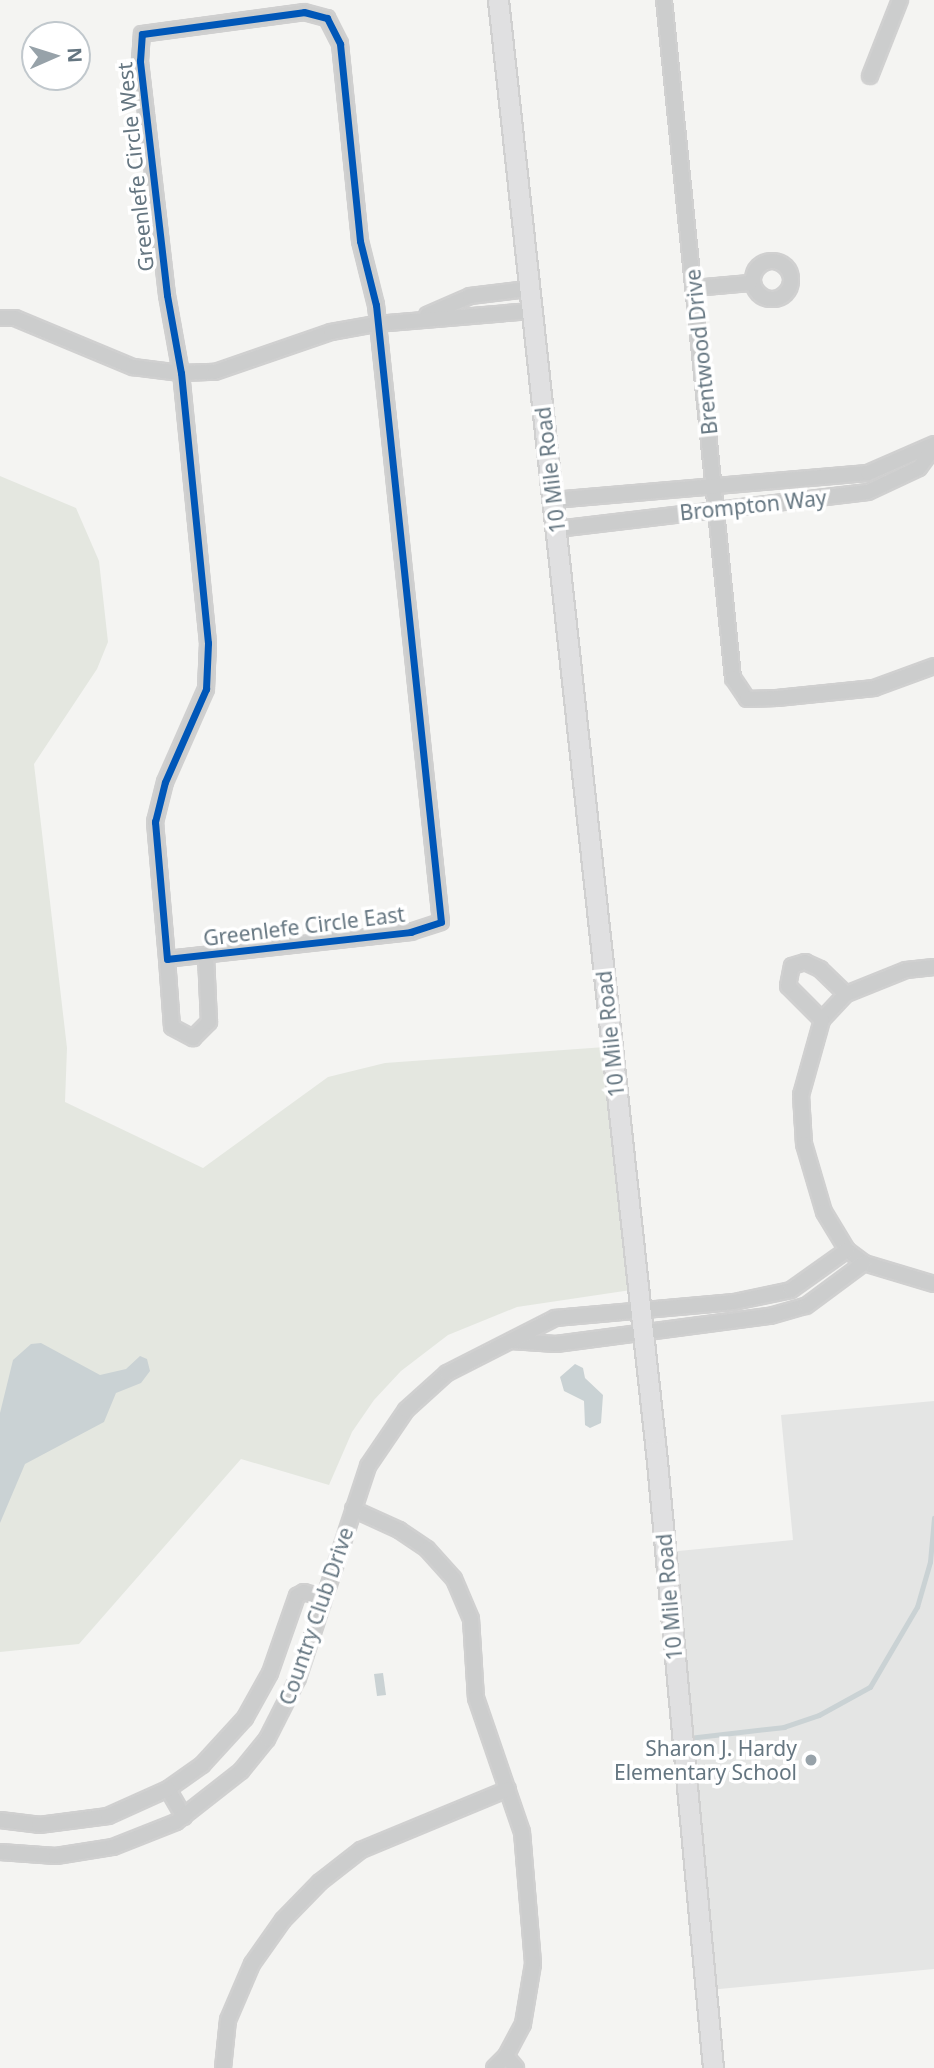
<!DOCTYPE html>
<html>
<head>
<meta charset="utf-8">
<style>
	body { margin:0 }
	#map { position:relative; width:934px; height:2068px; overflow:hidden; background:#f4f4f2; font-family:"Noto Sans",sans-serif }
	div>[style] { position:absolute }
	.built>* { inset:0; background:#e4e5e4 }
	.green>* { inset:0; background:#e4e7e0 }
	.water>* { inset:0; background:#cad2d4 }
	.stream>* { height:4.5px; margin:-2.25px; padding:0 2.25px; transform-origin:2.25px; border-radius:2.25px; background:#cad2d4 }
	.roads { filter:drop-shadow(2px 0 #d0d0d0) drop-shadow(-2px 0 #d0d0d0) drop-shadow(0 2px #d0d0d0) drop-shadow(0 -2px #d0d0d0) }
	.minor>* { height:14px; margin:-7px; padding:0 7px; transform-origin:7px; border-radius:7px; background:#cccdcd }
	.minor>.ring { margin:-7px; padding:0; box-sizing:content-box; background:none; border:14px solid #cccdcd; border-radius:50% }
	.secondary>* { height:19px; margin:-9.5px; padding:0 9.5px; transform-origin:9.5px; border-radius:9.5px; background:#e0e0e1 }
	.cycleway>* { height:7px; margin:-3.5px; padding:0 3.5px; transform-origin:3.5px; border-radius:3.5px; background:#0057b8 }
	.dots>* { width:19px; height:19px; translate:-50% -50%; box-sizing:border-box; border:4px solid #fff; border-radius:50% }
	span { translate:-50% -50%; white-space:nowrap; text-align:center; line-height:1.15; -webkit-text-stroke:7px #fff; paint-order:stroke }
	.street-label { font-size:21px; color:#657681 }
	.poi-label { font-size:21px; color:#657681 }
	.right { translate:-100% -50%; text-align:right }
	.north { position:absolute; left:21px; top:21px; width:70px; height:70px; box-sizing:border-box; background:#fff; border:2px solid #c1c8cd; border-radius:50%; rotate:87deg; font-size:19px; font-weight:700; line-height:28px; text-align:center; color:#657681 }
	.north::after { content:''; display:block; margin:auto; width:24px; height:32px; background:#97a2a9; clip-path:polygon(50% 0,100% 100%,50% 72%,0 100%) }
</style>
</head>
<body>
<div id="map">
	<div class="built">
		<i style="clip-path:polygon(934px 1401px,934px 1969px,709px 1990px,668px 1552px,793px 1540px,781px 1415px)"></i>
	</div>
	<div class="green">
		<i style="clip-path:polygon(0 476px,76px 508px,99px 561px,108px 642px,97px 669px,34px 764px,67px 1048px,65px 1102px,203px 1168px,328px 1077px,385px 1063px,605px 1047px,631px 1290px,517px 1307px,448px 1335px,401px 1371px,374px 1400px,352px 1432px,329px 1485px,241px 1459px,79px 1644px,0 1652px)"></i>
	</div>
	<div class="water">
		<i style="clip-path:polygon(41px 1343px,100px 1375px,126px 1369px,140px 1356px,147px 1359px,150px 1371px,141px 1383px,116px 1393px,104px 1422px,25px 1464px,0 1523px,0 1413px,13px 1360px,31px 1344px)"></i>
		<i style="clip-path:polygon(575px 1364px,583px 1368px,585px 1378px,603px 1395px,601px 1423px,590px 1428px,585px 1425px,584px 1401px,564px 1391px,560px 1377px)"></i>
		<i style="clip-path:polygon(383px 1673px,386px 1695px,377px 1696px,374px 1674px)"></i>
	</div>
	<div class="stream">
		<i style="left:689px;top:1738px;width:96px;rotate:-6.6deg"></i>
		<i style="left:784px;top:1727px;width:37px;rotate:-19deg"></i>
		<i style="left:819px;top:1715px;width:58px;rotate:-28.8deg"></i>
		<i style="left:870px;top:1687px;width:93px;rotate:-59.6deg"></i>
		<i style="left:917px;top:1607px;width:47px;rotate:-73.9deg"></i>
		<i style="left:930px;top:1562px;width:44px;rotate:-84.8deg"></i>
	</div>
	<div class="roads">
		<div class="minor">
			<i style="left:664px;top:0;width:682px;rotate:84.19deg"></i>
			<i style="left:733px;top:678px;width:25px;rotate:56deg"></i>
			<i style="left:747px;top:699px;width:30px;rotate:-2deg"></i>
			<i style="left:777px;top:698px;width:98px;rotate:-5.9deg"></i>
			<i style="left:874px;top:688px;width:64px;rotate:-20.1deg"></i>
			<i style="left:304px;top:12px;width:24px;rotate:15deg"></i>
			<i style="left:327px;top:18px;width:29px;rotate:63deg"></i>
			<i style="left:340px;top:44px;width:198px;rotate:84.2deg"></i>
			<i style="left:360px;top:241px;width:66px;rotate:76deg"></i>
			<i style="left:376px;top:305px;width:620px;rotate:83.99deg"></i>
			<i style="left:441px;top:922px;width:32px;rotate:162deg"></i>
			<i style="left:411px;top:932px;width:245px;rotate:173.7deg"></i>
			<i style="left:167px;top:959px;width:138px;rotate:-95deg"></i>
			<i style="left:155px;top:822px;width:41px;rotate:-76deg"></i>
			<i style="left:165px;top:782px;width:102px;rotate:-66.2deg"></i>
			<i style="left:206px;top:689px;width:46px;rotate:-87.5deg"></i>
			<i style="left:208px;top:643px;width:271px;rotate:-95.7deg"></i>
			<i style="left:181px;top:373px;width:79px;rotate:-100.2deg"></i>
			<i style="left:167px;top:295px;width:236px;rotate:-96.6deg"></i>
			<i style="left:140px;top:61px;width:27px;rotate:-86deg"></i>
			<i style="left:142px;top:34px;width:163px;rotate:-7.7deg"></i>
			<i style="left:870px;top:76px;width:82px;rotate:-68.5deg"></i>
			<i class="ring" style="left:753px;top:261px;width:24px;height:24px"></i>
			<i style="left:694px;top:288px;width:56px;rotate:-5.1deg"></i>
			<i style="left:427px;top:315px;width:47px;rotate:-23.8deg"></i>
			<i style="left:470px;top:296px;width:58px;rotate:-6.9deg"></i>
			<i style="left:0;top:318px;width:15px"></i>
			<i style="left:15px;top:318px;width:128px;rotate:22.6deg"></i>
			<i style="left:133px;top:367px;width:48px;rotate:7.1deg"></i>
			<i style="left:181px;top:373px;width:34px;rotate:-2deg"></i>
			<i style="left:215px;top:372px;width:123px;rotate:-19deg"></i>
			<i style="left:331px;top:332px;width:46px;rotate:-10.1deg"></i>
			<i style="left:376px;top:324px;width:156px;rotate:-4.8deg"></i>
			<i style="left:553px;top:500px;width:316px;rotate:-4.9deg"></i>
			<i style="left:868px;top:473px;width:72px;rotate:-23.7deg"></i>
			<i style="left:557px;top:529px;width:313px;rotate:-6.8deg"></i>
			<i style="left:868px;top:492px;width:56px;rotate:-25.2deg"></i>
			<i style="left:919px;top:468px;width:26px;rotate:-54deg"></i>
			<i style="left:167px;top:959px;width:68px;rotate:85.8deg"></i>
			<i style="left:172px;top:1027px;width:24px;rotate:28deg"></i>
			<i style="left:193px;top:1038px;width:23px;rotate:-45deg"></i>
			<i style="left:209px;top:1022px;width:66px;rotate:-92.6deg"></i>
			<i style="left:934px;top:967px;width:28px;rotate:174deg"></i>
			<i style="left:906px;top:970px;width:65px;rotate:158.2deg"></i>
			<i style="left:846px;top:994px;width:35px;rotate:133deg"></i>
			<i style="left:822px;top:1020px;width:78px;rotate:105.6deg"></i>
			<i style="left:801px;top:1095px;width:49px;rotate:86.5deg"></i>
			<i style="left:804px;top:1144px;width:71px;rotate:73.6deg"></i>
			<i style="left:824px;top:1212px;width:44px;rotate:58.8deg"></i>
			<i style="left:847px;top:1250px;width:21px;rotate:37deg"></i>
			<i style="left:864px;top:1263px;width:73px;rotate:16.7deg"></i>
			<i style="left:822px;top:1020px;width:48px;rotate:-135deg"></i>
			<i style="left:788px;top:986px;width:20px;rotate:-79deg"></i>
			<i style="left:792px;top:966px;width:14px;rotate:-17deg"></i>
			<i style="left:805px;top:962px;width:17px;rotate:25deg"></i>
			<i style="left:820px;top:969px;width:36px;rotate:44deg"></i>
			<i style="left:511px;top:1341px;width:45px;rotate:3.8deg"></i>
			<i style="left:556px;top:1344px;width:216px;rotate:-7.5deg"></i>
			<i style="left:770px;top:1316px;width:37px;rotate:-16deg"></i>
			<i style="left:806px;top:1306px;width:72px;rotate:-36.6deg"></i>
			<i style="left:353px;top:1509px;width:51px;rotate:24.5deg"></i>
			<i style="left:399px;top:1530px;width:34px;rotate:34deg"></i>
			<i style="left:427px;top:1549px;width:40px;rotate:48deg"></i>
			<i style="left:454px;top:1579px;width:43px;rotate:67deg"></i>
			<i style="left:471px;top:1619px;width:79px;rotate:86.4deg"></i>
			<i style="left:476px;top:1698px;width:142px;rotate:71.1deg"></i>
			<i style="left:522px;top:1832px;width:132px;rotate:85.2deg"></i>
			<i style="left:533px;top:1964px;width:61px;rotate:99.5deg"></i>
			<i style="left:523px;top:2024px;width:36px;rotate:118deg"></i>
			<i style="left:506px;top:2056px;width:17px;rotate:135deg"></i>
			<i style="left:184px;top:1817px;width:32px;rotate:-120deg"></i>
			<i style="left:168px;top:1789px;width:42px;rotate:-35.2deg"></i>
			<i style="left:202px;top:1765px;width:64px;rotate:-47.5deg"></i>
			<i style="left:245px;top:1718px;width:51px;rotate:-60.9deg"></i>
			<i style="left:270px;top:1673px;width:82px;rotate:-70.7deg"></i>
			<i style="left:297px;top:1596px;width:8px;rotate:-30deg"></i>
			<i style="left:304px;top:1592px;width:21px;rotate:17deg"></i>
			<i style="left:0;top:1820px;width:39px;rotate:7deg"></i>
			<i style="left:39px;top:1825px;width:70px;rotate:-7.4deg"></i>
			<i style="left:108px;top:1816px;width:66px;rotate:-24.2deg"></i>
			<i style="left:0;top:1852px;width:56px;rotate:4.1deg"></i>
			<i style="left:56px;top:1856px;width:58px;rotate:-9deg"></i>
			<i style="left:113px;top:1847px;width:68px;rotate:-21.6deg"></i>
			<i style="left:176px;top:1822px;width:83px;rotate:-38.1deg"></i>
			<i style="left:241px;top:1771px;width:41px;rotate:-50.9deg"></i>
			<i style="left:267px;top:1739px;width:68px;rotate:-63.1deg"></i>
			<i style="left:298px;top:1678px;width:223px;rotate:-71.7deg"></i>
			<i style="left:368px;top:1466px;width:68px;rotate:-55.8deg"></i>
			<i style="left:406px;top:1410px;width:55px;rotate:-42.1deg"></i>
			<i style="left:447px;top:1373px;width:121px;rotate:-27deg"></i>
			<i style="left:555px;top:1318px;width:180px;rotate:-5.1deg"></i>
			<i style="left:734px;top:1302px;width:58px;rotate:-11.9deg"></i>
			<i style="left:791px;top:1290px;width:69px;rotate:-35.5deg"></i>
			<i style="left:506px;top:2056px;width:16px;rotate:50deg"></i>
			<i style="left:223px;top:2068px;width:48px;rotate:-84.1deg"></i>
			<i style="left:228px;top:2020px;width:61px;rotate:-66.8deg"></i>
			<i style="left:252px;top:1964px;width:54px;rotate:-54.8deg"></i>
			<i style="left:283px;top:1920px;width:53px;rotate:-45.8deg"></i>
			<i style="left:320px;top:1882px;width:52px;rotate:-38deg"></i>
			<i style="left:361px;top:1850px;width:159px;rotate:-22.5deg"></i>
		</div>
		<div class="secondary">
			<i style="left:498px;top:0;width:1460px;rotate:83.79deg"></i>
			<i style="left:656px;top:1451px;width:620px;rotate:84.72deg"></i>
		</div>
	</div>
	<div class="cycleway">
		<i style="left:304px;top:12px;width:24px;rotate:15deg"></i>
		<i style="left:327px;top:18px;width:29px;rotate:63deg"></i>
		<i style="left:340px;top:44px;width:198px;rotate:84.2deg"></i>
		<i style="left:360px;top:241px;width:66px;rotate:76deg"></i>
		<i style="left:376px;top:305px;width:620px;rotate:83.99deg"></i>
		<i style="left:441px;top:922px;width:32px;rotate:162deg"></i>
		<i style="left:411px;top:932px;width:245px;rotate:173.7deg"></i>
		<i style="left:167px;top:959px;width:138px;rotate:-95deg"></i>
		<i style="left:155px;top:822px;width:41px;rotate:-76deg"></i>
		<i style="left:165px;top:782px;width:102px;rotate:-66.2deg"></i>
		<i style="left:206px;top:689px;width:46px;rotate:-87.5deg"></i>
		<i style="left:208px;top:643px;width:271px;rotate:-95.7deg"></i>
		<i style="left:181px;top:373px;width:79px;rotate:-100.2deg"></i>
		<i style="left:167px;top:295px;width:236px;rotate:-96.6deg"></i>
		<i style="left:140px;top:61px;width:27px;rotate:-86deg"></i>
		<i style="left:142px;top:34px;width:163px;rotate:-7.7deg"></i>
	</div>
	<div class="dots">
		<i style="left:811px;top:1760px;background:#97a2a9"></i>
	</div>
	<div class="street-label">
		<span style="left:135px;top:167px;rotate:-96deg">Greenlefe Circle West</span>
		<span style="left:701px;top:352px;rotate:-96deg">Brentwood Drive</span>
		<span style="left:550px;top:470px;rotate:-97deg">10 Mile Road</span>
		<span style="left:753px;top:505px;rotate:-6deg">Brompton Way</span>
		<span style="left:304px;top:926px;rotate:-7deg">Greenlefe Circle East</span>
		<span style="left:610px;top:1034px;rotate:-96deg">10 Mile Road</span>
		<span style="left:669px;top:1597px;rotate:-95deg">10 Mile Road</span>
		<span style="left:316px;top:1616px;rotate:-71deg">Country Club Drive</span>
	</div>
	<div class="poi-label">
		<span class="right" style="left:797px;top:1760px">Sharon J. Hardy<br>Elementary School</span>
	</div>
	<div class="north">N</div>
</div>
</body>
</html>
